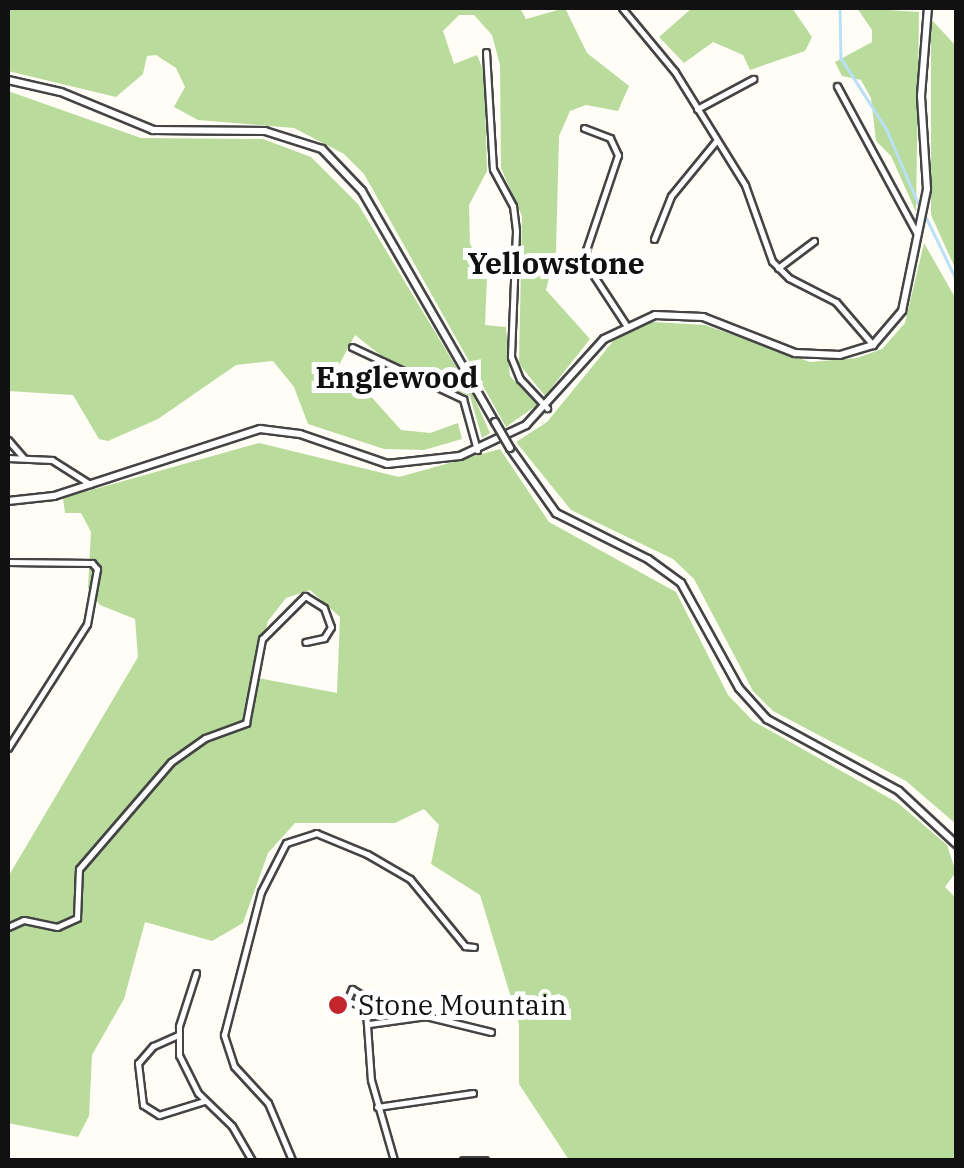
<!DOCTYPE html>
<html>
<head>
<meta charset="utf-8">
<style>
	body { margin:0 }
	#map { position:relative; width:964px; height:1168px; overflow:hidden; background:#fffdf5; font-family:"IBM Plex Serif",serif }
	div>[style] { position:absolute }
	.forest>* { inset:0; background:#b9dc9c }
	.stream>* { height:2.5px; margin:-1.25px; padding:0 1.25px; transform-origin:1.25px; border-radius:1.25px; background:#b9e0f7 }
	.roads { filter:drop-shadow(2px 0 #444) drop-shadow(-2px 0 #444) drop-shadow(0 2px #444) drop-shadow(0 -2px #444) }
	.minor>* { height:5px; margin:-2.5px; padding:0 2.5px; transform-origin:2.5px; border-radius:2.5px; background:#fff }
	.tertiary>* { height:6px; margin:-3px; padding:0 3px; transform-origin:3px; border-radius:3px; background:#fff }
	.bridges { filter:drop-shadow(2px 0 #444) drop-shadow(-2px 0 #444) drop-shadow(0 2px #444) drop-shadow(0 -2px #444) }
	.tertiary-bridge>* { height:6px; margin:-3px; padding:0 3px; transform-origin:3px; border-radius:3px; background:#fff }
	.dots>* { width:28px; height:28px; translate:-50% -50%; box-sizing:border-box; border:5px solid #fff; border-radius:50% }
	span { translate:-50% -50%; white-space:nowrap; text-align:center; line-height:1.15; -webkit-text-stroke:10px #fff; paint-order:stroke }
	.poi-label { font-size:28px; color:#111 }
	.left { translate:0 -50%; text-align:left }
	.neighbourhood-label { font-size:30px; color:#111; font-weight:700 }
	.frame { position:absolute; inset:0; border:10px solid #111; pointer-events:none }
</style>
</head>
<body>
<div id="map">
	<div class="forest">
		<i style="clip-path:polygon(8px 8px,520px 8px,526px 19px,565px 8px,587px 53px,629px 86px,618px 111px,586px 105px,570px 111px,559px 136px,556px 251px,546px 290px,590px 339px,545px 396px,519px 364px,522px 216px,501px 168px,500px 65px,492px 35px,474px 15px,459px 15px,443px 31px,454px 64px,477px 55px,484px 72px,487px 171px,469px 205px,470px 244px,487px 276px,485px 325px,506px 327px,510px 376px,537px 405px,506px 427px,364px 174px,344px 154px,294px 128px,198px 120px,174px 107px,185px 87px,176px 68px,156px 55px,147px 56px,143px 74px,116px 97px,8px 71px)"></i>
		<i style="clip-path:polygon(692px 8px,792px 8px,812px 37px,805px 51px,750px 70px,743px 55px,713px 42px,684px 63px,659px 37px)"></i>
		<i style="clip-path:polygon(857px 8px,919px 12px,916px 212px,891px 156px,876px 141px,871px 98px,861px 80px,842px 76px,835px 62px,872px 42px,872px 30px)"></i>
		<i style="clip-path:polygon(931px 19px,956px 46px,956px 270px,931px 215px)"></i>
		<i style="clip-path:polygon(8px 91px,141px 138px,263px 139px,311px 157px,358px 204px,473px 395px,490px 433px,482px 438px,470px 396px,393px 365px,355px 335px,334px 374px,367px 392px,401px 430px,430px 433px,458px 423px,462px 439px,424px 450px,384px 449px,308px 424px,294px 387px,273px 361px,236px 365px,158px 419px,108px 441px,99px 439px,73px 395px,8px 391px)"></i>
		<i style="clip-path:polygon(924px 243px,956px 299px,956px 824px,906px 781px,773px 711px,753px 691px,694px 579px,673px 559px,571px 510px,516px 442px,547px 422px,614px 340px,652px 322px,705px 325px,810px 362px,857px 358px,882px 349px,905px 323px)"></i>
		<i style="clip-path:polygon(evenodd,259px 443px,399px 477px,500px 449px,549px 522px,676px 592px,728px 695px,753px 721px,898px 803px,947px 845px,956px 872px,945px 887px,956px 898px,956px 1160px,569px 1160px,519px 1084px,519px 1024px,480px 895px,431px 864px,439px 825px,424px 809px,395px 823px,295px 823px,268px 853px,243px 923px,212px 941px,145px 922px,124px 999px,92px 1055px,89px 1116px,78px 1137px,8px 1123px,8px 877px,138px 657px,135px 619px,100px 605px,88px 588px,91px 532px,81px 513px,65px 513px,63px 498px,259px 443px,310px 590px,340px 617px,337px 693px,253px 677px,268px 621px,286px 598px,310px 590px)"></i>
	</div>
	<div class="stream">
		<i style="left:840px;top:8px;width:50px;rotate:88.9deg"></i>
		<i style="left:841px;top:58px;width:85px;rotate:57.4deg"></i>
		<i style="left:887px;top:130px;width:82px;rotate:66.9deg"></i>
		<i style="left:927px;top:219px;width:67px;rotate:64.2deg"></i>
	</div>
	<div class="roads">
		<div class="minor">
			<i style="left:622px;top:8px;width:83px;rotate:50.4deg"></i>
			<i style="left:675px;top:72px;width:133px;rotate:58.2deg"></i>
			<i style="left:745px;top:185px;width:81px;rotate:70.4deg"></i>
			<i style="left:772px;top:261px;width:24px;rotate:45deg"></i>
			<i style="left:789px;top:278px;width:53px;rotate:27.1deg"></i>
			<i style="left:836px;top:302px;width:57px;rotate:49.3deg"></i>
			<i style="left:486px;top:52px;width:117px;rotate:86.6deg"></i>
			<i style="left:493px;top:169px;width:42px;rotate:61.6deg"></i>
			<i style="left:513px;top:206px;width:25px;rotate:83deg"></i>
			<i style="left:516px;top:231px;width:126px;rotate:92.3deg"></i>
			<i style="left:511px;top:357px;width:24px;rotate:68deg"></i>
			<i style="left:520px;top:379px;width:40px;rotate:47deg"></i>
			<i style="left:837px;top:86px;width:168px;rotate:61.6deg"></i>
			<i style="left:697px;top:109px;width:64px;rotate:-28.2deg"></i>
			<i style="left:584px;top:128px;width:28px;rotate:21deg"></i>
			<i style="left:610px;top:138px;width:19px;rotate:65deg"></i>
			<i style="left:618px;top:155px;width:100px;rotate:108.6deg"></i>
			<i style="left:586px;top:250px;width:20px;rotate:79deg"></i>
			<i style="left:590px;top:270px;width:66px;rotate:56.8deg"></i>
			<i style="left:654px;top:239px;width:46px;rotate:-68.4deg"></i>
			<i style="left:671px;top:196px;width:71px;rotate:-50.7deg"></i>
			<i style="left:778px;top:268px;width:45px;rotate:-36.9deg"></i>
			<i style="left:352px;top:347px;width:123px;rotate:25.1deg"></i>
			<i style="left:463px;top:399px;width:53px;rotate:74.6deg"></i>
			<i style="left:8px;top:440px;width:23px;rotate:49deg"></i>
			<i style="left:8px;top:458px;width:44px;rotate:2.6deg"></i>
			<i style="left:52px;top:460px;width:45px;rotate:32.3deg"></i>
			<i style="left:8px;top:562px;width:84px;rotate:0.7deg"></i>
			<i style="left:92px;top:563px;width:8px;rotate:50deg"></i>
			<i style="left:97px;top:569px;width:56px;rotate:100.3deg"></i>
			<i style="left:87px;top:624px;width:147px;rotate:122.5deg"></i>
			<i style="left:8px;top:927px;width:17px;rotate:-24deg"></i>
			<i style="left:24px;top:920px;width:34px;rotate:12deg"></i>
			<i style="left:57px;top:927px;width:22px;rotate:-24deg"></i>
			<i style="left:77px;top:918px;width:49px;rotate:-87.7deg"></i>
			<i style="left:79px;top:869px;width:141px;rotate:-49.3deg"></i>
			<i style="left:171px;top:762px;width:42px;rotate:-35.2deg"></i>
			<i style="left:205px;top:738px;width:44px;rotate:-20.1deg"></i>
			<i style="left:246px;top:723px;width:86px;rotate:-79.2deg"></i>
			<i style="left:262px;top:639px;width:61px;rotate:-45deg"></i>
			<i style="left:305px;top:596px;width:22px;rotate:32deg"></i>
			<i style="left:324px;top:608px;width:20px;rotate:70deg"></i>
			<i style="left:331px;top:627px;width:13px;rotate:122deg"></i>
			<i style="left:324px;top:638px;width:19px;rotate:168deg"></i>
			<i style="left:196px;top:973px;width:56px;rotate:107.8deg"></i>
			<i style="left:179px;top:1026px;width:29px;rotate:90deg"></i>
			<i style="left:179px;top:1055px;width:42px;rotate:63.4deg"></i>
			<i style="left:198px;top:1093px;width:47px;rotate:44.1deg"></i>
			<i style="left:232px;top:1126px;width:39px;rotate:60deg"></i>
			<i style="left:361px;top:1005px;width:15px;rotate:-164deg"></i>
			<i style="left:347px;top:1001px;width:13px;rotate:-67deg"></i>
			<i style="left:352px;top:989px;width:15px;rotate:32deg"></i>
			<i style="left:365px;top:997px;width:83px;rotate:85.9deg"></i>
			<i style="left:371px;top:1080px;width:83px;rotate:74deg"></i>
			<i style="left:369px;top:1024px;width:58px;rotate:-8deg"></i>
			<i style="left:426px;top:1016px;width:67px;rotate:13.8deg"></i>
			<i style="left:178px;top:1035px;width:27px;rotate:156deg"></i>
			<i style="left:153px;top:1046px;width:23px;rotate:131deg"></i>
			<i style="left:138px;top:1063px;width:42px;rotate:83.2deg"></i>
			<i style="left:143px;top:1105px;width:19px;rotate:32deg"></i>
			<i style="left:159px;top:1115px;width:47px;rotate:-17.3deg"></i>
			<i style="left:377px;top:1107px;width:97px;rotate:-8.3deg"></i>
			<i style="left:292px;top:1160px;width:62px;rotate:-112.8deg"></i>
			<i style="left:268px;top:1103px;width:50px;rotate:-132.6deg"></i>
			<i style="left:234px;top:1066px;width:33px;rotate:-108deg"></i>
			<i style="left:224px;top:1035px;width:148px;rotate:-75.5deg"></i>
			<i style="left:261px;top:892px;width:55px;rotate:-63deg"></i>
			<i style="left:286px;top:843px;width:32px;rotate:-18deg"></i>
			<i style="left:316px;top:833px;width:55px;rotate:22.4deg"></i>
			<i style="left:367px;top:854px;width:50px;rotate:30.2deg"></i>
			<i style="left:410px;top:879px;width:87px;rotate:50.6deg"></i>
			<i style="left:465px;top:946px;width:9px;rotate:6deg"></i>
			<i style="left:463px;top:1160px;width:22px"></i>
		</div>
		<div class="tertiary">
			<i style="left:8px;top:80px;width:54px;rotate:12.8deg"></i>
			<i style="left:61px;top:92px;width:100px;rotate:22.4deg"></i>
			<i style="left:153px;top:130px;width:112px;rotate:0.5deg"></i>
			<i style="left:265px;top:131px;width:60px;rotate:17.5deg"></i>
			<i style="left:322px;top:149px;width:58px;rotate:46.4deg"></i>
			<i style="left:362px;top:191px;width:267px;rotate:60.1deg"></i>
			<i style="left:510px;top:448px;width:80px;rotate:54.7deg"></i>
			<i style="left:556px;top:513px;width:103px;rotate:26.6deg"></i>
			<i style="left:648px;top:559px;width:41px;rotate:36deg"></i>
			<i style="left:681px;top:583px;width:120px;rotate:61.1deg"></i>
			<i style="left:739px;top:688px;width:42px;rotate:47.9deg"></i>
			<i style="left:767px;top:719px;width:150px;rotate:28.6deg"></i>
			<i style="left:899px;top:791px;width:78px;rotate:42.9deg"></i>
			<i style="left:8px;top:501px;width:46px;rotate:-6.2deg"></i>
			<i style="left:54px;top:496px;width:217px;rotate:-18deg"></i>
			<i style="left:260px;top:429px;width:40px;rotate:7.1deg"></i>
			<i style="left:300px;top:434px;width:92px;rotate:19deg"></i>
			<i style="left:387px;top:464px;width:73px;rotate:-6.3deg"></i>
			<i style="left:460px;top:456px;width:73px;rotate:-25.2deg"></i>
			<i style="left:526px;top:425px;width:116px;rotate:-47.8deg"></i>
			<i style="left:604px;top:339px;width:56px;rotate:-25.2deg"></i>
			<i style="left:655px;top:315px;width:48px;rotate:2.4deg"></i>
			<i style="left:703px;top:317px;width:99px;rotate:21.4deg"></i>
			<i style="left:795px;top:353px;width:45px;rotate:2.5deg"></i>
			<i style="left:840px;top:355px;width:34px;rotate:-17deg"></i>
			<i style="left:873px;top:345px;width:45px;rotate:-49.5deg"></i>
			<i style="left:902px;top:311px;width:125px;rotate:-78.4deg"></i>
			<i style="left:927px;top:189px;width:93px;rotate:-93.7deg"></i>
			<i style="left:921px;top:96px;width:88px;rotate:-85.5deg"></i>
		</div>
	</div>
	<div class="bridges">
		<div class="tertiary-bridge">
			<i style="left:495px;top:422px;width:30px;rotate:60deg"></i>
		</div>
	</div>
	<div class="dots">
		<i style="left:338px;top:1005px;background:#c4262e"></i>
	</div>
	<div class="poi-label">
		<span class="left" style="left:358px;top:1005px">Stone Mountain</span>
	</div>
	<div class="neighbourhood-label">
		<span style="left:556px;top:263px">Yellowstone</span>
		<span style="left:397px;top:377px">Englewood</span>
	</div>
	<div class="frame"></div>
</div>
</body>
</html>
